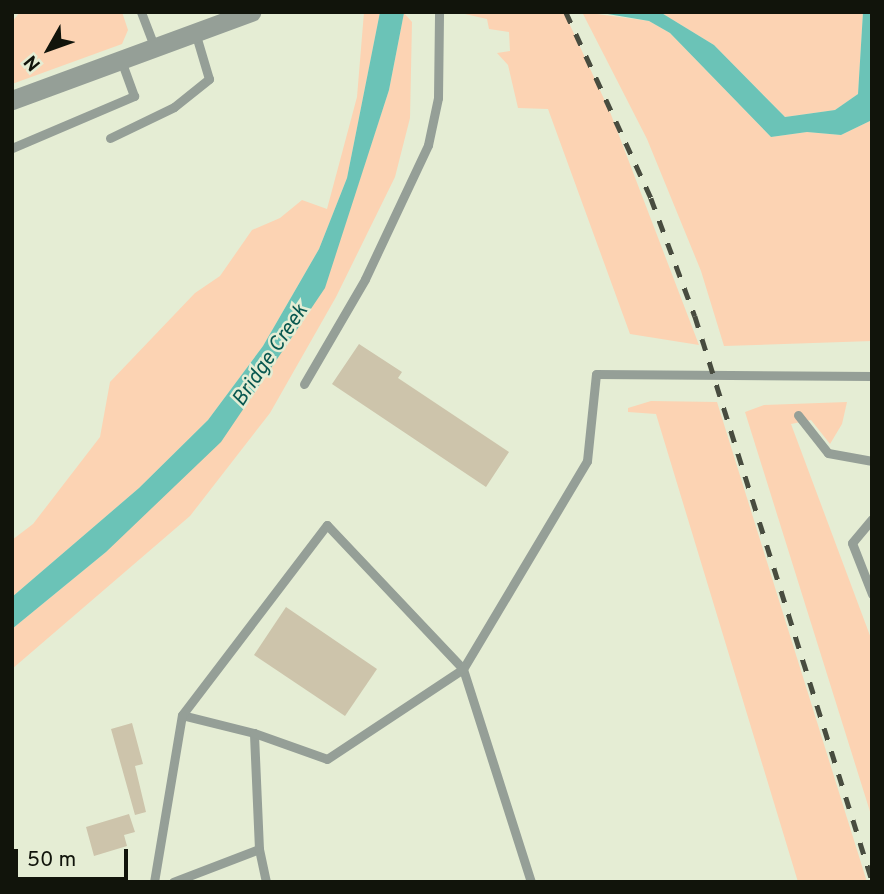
<!DOCTYPE html>
<html>
<head>
<meta charset="utf-8">
<style>
	body { margin:0 }
	#map { position:relative; width:884px; height:894px; overflow:hidden; background:#e5edd4; font-family:Overpass,sans-serif }
	div>[style] { position:absolute }
	.green>* { inset:0; background:#fcd3b3 }
	.water>* { inset:0; background:#6bc3b7 }
	.building>* { inset:0; background:#cdc4ab }
	.service>* { height:9px; margin:-4.5px; padding:0 4.5px; transform-origin:4.5px; border-radius:4.5px; background:#959f97 }
	.tertiary>* { height:19px; margin:-9.5px; padding:0 9.5px; transform-origin:9.5px; border-radius:9.5px; background:#959f97 }
	.rail>* { height:4.5px; margin-top:-2.25px; transform-origin:0; background:repeating-linear-gradient(90deg,#484c3f 0 12px,transparent 0 24px) }
	span { translate:-50% -50%; white-space:nowrap; text-align:center; line-height:1.15; -webkit-text-stroke:5px #e5edd4; paint-order:stroke }
	.water-label { font-size:21px; color:#095850; font-style:italic }
	.frame { position:absolute; inset:0; border:14px solid #11140b; pointer-events:none }
	.north { position:absolute; left:14px; top:14px; width:70px; height:70px; -webkit-text-stroke:5px #e5edd4; paint-order:stroke; rotate:230deg; font-size:19px; font-weight:700; line-height:28px; text-align:center; color:#11140b }
	.north::after { content:''; display:block; margin:auto; width:24px; height:32px; background:#11140b; clip-path:polygon(50% 0,100% 100%,50% 72%,0 100%) }
	.scale { position:absolute; left:14px; top:849px; width:114px; height:32px; box-sizing:border-box; border:4px solid #11140b; border-top:0; padding-left:9px; font-size:21px; line-height:24px; white-space:nowrap; color:#11140b; -webkit-text-stroke:5px #e5edd4; paint-order:stroke }
</style>
</head>
<body>
<div id="map">
	<div class="green">
		<i style="clip-path:polygon(20px 12px,122px 12px,128px 30px,122px 44px,12px 84px,12px 22px)"></i>
		<i style="clip-path:polygon(364px 12px,380px 12px,347px 178px,319px 249px,263px 346px,208px 420px,139px 488px,12px 597px,12px 540px,33px 524px,100px 437px,110px 382px,195px 293px,220px 276px,252px 230px,280px 218px,302px 200px,327px 209px,357px 97px)"></i>
		<i style="clip-path:polygon(564px 12px,610px 112px,699px 345px,630px 334px,548px 109px,518px 108px,508px 65px,497px 53px,510px 51px,509px 32px,489px 29px,487px 19px,465px 14px)"></i>
		<i style="clip-path:polygon(582px 12px,649px 21px,670px 33px,771px 137px,807px 132px,841px 135px,872px 120px,872px 341px,724px 346px,701px 271px,647px 139px)"></i>
		<i style="clip-path:polygon(660px 12px,863px 12px,858px 94px,835px 110px,785px 117px,714px 45px)"></i>
		<i style="clip-path:polygon(404px 13px,412px 22px,410px 118px,395px 177px,336px 297px,270px 413px,190px 516px,12px 669px,12px 629px,106px 552px,324px 288px,389px 90px)"></i>
		<i style="clip-path:polygon(651px 401px,717px 402px,867px 882px,798px 882px,656px 414px,628px 412px,628px 408px)"></i>
		<i style="clip-path:polygon(847px 402px,842px 424px,830px 444px,811px 420px,791px 424px,872px 641px,872px 818px,745px 412px,764px 405px)"></i>
	</div>
	<div class="water">
		<i style="clip-path:polygon(380px 12px,404px 13px,389px 90px,325px 288px,221px 442px,106px 552px,12px 629px,12px 597px,139px 488px,208px 420px,263px 346px,319px 249px,347px 178px)"></i>
		<i style="clip-path:polygon(596px 12px,660px 12px,714px 45px,785px 117px,835px 110px,858px 94px,863px 12px,872px 12px,872px 120px,841px 135px,807px 132px,771px 137px,670px 33px,649px 21px)"></i>
	</div>
	<div class="building">
		<i style="clip-path:polygon(359px 344px,402px 372px,398px 378px,509px 452px,486px 487px,332px 384px)"></i>
		<i style="clip-path:polygon(286px 607px,377px 669px,345px 716px,254px 655px)"></i>
		<i style="clip-path:polygon(132px 723px,143px 764px,135px 766px,146px 812px,135px 815px,111px 729px)"></i>
		<i style="clip-path:polygon(129px 814px,135px 832px,124px 835px,127px 846px,94px 856px,86px 827px)"></i>
	</div>
	<div class="service">
		<i style="left:141px;top:12px;width:36px;rotate:69deg"></i>
		<i style="left:110px;top:138px;width:71px;rotate:-25.8deg"></i>
		<i style="left:174px;top:107px;width:45px;rotate:-38.7deg"></i>
		<i style="left:209px;top:79px;width:49px;rotate:-106.6deg"></i>
		<i style="left:12px;top:148px;width:133px;rotate:-23.1deg"></i>
		<i style="left:134px;top:96px;width:37px;rotate:-110deg"></i>
		<i style="left:304px;top:384px;width:121px;rotate:-59.8deg"></i>
		<i style="left:365px;top:279px;width:148px;rotate:-64.8deg"></i>
		<i style="left:428px;top:145px;width:48px;rotate:-78deg"></i>
		<i style="left:438px;top:98px;width:86px;rotate:-89.3deg"></i>
		<i style="left:798px;top:415px;width:48px;rotate:51.7deg"></i>
		<i style="left:828px;top:453px;width:45px;rotate:10.3deg"></i>
		<i style="left:872px;top:519px;width:31px;rotate:130deg"></i>
		<i style="left:852px;top:543px;width:55px;rotate:68.6deg"></i>
		<i style="left:254px;top:733px;width:74px;rotate:-166deg"></i>
		<i style="left:182px;top:715px;width:239px;rotate:-52.7deg"></i>
		<i style="left:327px;top:525px;width:198px;rotate:46.6deg"></i>
		<i style="left:463px;top:669px;width:224px;rotate:72.3deg"></i>
		<i style="left:154px;top:882px;width:169px;rotate:-80.5deg"></i>
		<i style="left:173px;top:882px;width:92px;rotate:-21deg"></i>
		<i style="left:266px;top:882px;width:34px;rotate:-102deg"></i>
		<i style="left:259px;top:849px;width:116px;rotate:-92.5deg"></i>
		<i style="left:254px;top:733px;width:77px;rotate:19.6deg"></i>
		<i style="left:327px;top:759px;width:163px;rotate:-33.5deg"></i>
		<i style="left:463px;top:669px;width:242px;rotate:-59.2deg"></i>
		<i style="left:587px;top:461px;width:87px;rotate:-84.1deg"></i>
		<i style="left:596px;top:374px;width:276px;rotate:0.4deg"></i>
	</div>
	<div class="tertiary">
		<i style="left:12px;top:100px;width:255px;rotate:-20.2deg"></i>
	</div>
	<div class="rail">
		<i style="left:566px;top:12px;width:205px;rotate:65.4deg"></i>
		<i style="left:651px;top:198px;width:126px;rotate:69.6deg"></i>
		<i style="left:695px;top:316px;width:591px;rotate:72.58deg"></i>
	</div>
	<div class="water-label">
		<span style="left:271px;top:356px;rotate:-56deg">Bridge Creek</span>
	</div>
	<div class="frame"></div>
	<div class="north">N</div>
	<div class="scale">50 m</div>
</div>
</body>
</html>
